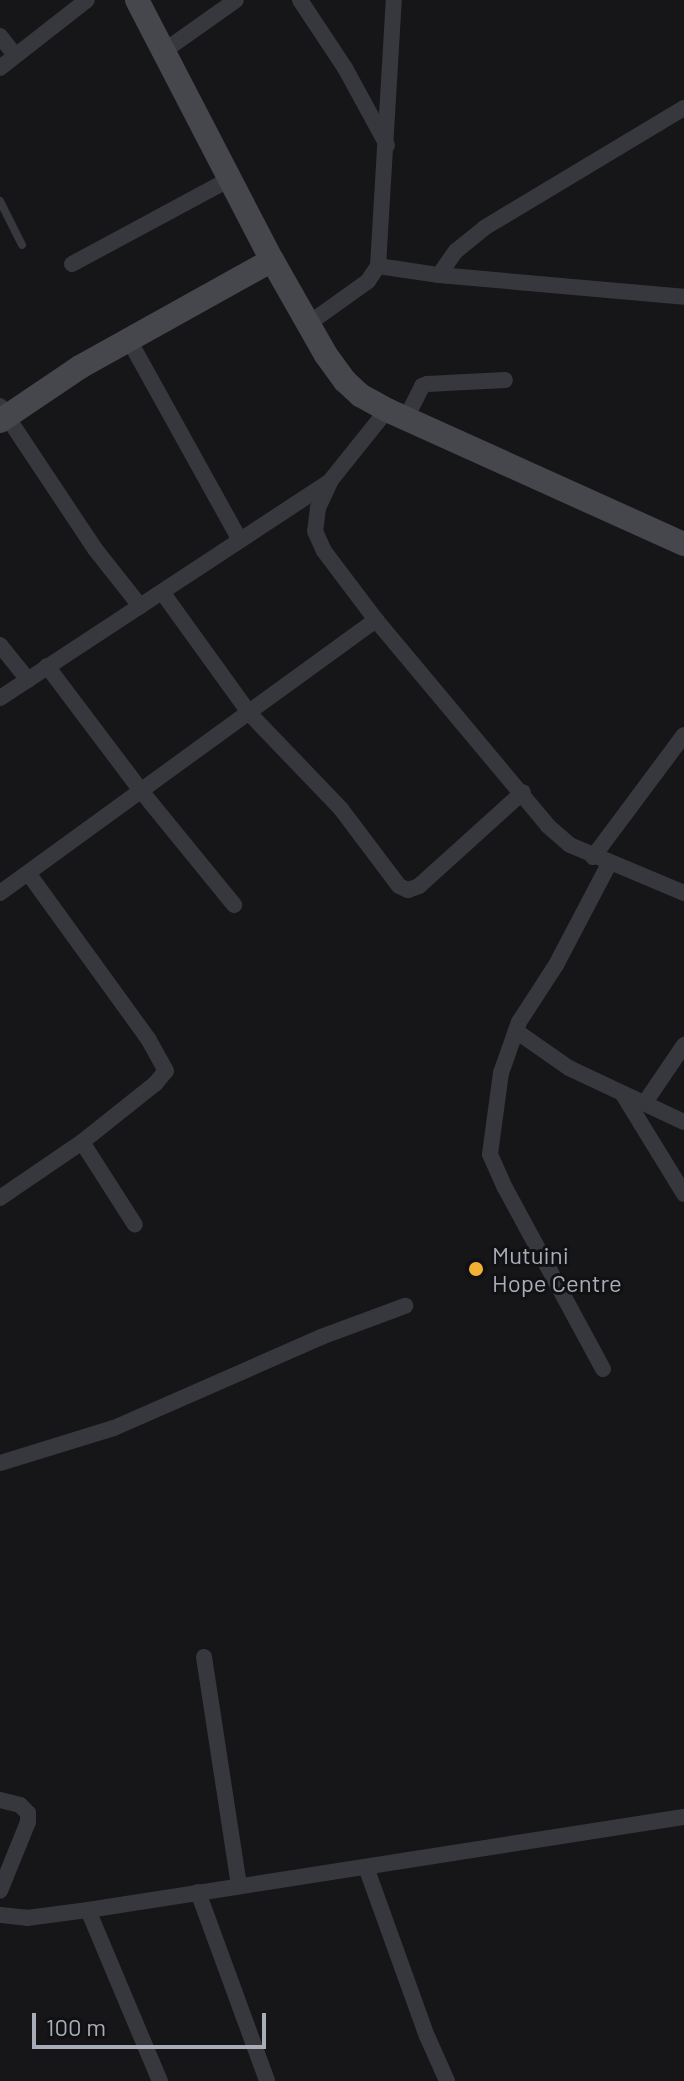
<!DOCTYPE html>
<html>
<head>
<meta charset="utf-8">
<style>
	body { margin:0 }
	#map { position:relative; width:684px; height:2081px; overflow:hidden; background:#161618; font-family:Barlow,sans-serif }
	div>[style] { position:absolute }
	.service>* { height:8px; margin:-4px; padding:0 4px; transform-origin:4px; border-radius:4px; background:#37383d }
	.minor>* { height:16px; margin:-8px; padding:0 8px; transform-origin:8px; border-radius:8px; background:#37383d }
	.secondary>* { height:24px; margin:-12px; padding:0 12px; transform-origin:12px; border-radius:12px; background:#45474d }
	.dots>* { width:22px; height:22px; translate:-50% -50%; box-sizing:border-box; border:4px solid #111113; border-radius:50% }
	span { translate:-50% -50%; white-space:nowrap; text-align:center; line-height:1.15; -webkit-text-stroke:6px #111113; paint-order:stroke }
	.poi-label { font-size:24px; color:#a8adb8 }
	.left { translate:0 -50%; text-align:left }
	.scale { position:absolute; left:32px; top:2013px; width:234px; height:36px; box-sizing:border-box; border:4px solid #a8adb8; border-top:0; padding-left:10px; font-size:24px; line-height:28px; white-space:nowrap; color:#a8adb8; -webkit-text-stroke:6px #111113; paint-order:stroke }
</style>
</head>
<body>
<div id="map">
	<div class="service">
		<i style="left:0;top:201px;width:49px;rotate:63.4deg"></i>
	</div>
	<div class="minor">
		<i style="left:300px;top:0;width:82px;rotate:56.5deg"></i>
		<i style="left:345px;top:68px;width:88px;rotate:61.4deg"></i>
		<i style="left:0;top:36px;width:24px;rotate:52deg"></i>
		<i style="left:164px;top:51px;width:88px;rotate:-35.3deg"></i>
		<i style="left:0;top:68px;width:110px;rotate:-38deg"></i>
		<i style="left:72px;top:264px;width:179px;rotate:-28.3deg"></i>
		<i style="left:378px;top:266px;width:62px;rotate:8.4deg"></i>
		<i style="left:439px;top:275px;width:246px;rotate:5.1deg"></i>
		<i style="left:439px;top:275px;width:29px;rotate:-55deg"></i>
		<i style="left:456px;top:251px;width:36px;rotate:-39deg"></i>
		<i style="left:484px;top:228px;width:233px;rotate:-31deg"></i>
		<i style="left:308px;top:324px;width:74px;rotate:-35.6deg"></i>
		<i style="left:368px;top:281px;width:18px;rotate:-56deg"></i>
		<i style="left:378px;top:266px;width:266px;rotate:-86.6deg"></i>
		<i style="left:129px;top:340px;width:229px;rotate:61deg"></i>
		<i style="left:0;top:406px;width:172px;rotate:56.4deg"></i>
		<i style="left:95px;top:549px;width:73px;rotate:51.7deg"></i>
		<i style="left:387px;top:410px;width:90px;rotate:128.7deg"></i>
		<i style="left:331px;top:480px;width:31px;rotate:115deg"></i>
		<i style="left:318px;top:508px;width:23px;rotate:97deg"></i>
		<i style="left:315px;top:531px;width:22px;rotate:66deg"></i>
		<i style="left:324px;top:551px;width:86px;rotate:53deg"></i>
		<i style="left:376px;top:620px;width:268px;rotate:50.1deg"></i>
		<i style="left:548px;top:826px;width:29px;rotate:41deg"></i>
		<i style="left:570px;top:845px;width:124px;rotate:22.8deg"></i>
		<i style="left:406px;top:418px;width:36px;rotate:-63deg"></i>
		<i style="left:422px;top:386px;width:5px;rotate:-22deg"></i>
		<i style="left:427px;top:384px;width:78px;rotate:-2.9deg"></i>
		<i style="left:162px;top:592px;width:150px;rotate:54.2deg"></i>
		<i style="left:250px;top:714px;width:132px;rotate:46.2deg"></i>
		<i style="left:341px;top:809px;width:96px;rotate:53deg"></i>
		<i style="left:399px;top:886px;width:10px;rotate:24deg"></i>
		<i style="left:408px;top:890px;width:12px;rotate:-20deg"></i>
		<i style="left:419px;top:886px;width:140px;rotate:-42.1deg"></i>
		<i style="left:0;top:645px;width:45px;rotate:51.3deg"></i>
		<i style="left:47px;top:666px;width:158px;rotate:53deg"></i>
		<i style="left:142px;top:792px;width:146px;rotate:50.8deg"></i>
		<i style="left:0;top:698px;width:395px;rotate:-33.3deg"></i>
		<i style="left:593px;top:857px;width:152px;rotate:-53.3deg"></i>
		<i style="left:0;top:893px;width:465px;rotate:-36deg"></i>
		<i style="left:516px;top:1031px;width:65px;rotate:34.9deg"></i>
		<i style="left:569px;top:1068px;width:127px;rotate:25.2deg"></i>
		<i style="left:624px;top:1096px;width:115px;rotate:58.5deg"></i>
		<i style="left:646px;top:1101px;width:68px;rotate:-55.8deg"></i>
		<i style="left:82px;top:1142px;width:98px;rotate:57.4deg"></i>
		<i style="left:0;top:1198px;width:99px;rotate:-34.3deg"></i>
		<i style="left:82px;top:1142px;width:93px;rotate:-38.5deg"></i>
		<i style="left:155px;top:1084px;width:17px;rotate:-50deg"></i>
		<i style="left:166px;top:1071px;width:35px;rotate:-119deg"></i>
		<i style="left:149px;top:1040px;width:206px;rotate:-125.9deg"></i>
		<i style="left:603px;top:1369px;width:206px;rotate:-118.4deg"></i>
		<i style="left:505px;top:1188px;width:37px;rotate:-114deg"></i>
		<i style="left:490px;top:1154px;width:82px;rotate:-82.3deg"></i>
		<i style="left:501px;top:1073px;width:54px;rotate:-70.6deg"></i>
		<i style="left:519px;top:1022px;width:68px;rotate:-57deg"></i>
		<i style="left:556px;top:965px;width:114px;rotate:-62.3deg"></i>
		<i style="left:0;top:1463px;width:119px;rotate:-17.1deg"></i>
		<i style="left:114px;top:1428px;width:226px;rotate:-23.7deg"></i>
		<i style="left:321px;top:1337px;width:90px;rotate:-20.3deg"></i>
		<i style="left:204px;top:1657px;width:232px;rotate:81.3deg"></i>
		<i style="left:0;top:1800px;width:21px;rotate:14deg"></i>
		<i style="left:20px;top:1805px;width:11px;rotate:45deg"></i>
		<i style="left:28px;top:1813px;width:9px;rotate:90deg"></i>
		<i style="left:28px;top:1822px;width:74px;rotate:112.1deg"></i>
		<i style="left:366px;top:1867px;width:180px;rotate:70.2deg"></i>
		<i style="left:427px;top:2036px;width:49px;rotate:66deg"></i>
		<i style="left:198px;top:1892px;width:201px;rotate:69.9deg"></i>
		<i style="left:88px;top:1910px;width:186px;rotate:67.2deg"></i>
		<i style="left:0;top:1915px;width:27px;rotate:6deg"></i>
		<i style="left:27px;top:1918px;width:62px;rotate:-7.5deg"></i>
		<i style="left:88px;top:1910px;width:603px;rotate:-8.87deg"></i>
	</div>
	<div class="secondary">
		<i style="left:137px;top:0;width:293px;rotate:62.6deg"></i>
		<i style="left:272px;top:260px;width:109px;rotate:60.4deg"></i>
		<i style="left:326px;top:355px;width:32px;rotate:54deg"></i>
		<i style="left:345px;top:381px;width:21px;rotate:43deg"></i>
		<i style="left:360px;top:395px;width:31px;rotate:29deg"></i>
		<i style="left:387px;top:410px;width:326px;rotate:24.3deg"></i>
		<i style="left:0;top:421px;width:97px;rotate:-34deg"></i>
		<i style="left:80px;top:367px;width:220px;rotate:-29.1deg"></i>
	</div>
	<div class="dots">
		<i style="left:476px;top:1269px;background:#f2b134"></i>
	</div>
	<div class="poi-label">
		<span class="left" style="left:492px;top:1269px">Mutuini<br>Hope Centre</span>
	</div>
	<div class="scale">100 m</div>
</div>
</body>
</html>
